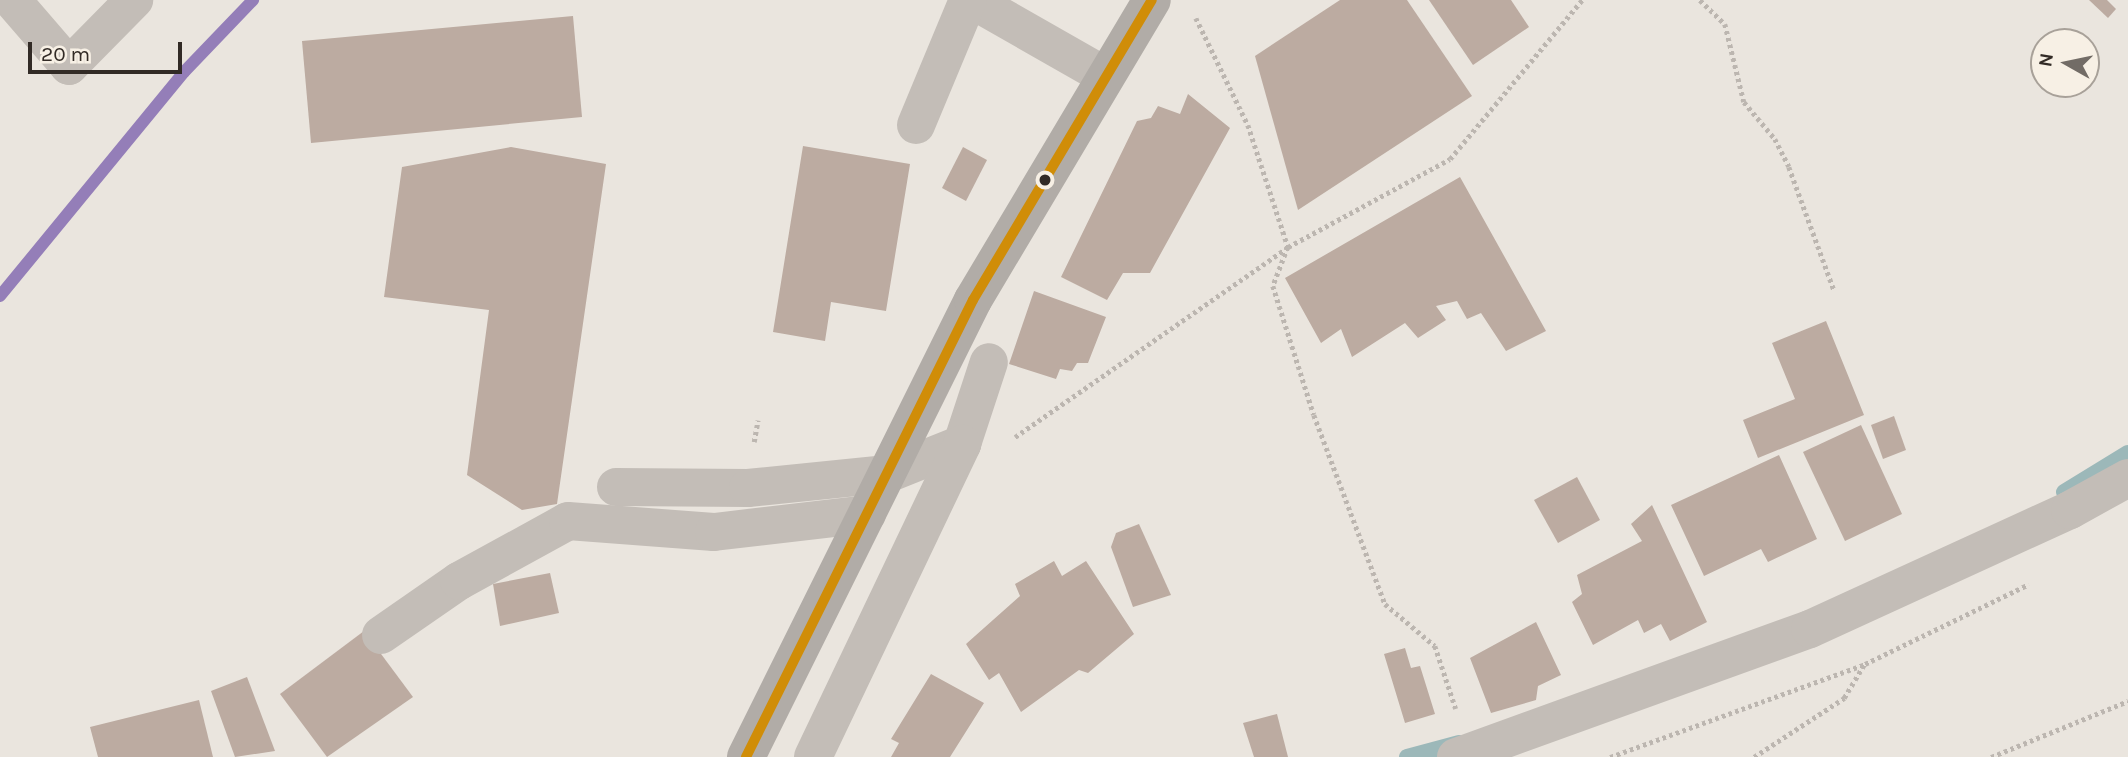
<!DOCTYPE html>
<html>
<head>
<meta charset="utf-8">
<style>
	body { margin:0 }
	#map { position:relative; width:2128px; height:757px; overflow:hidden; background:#eae5de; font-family:Karla,sans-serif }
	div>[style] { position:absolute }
	.stream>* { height:16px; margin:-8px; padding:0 8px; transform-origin:8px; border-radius:8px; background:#9cb8b9 }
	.building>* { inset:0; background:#bcaba1 }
	.path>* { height:4.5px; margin-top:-2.25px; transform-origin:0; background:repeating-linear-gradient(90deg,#bcb6b0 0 3.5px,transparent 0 7px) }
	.street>* { height:38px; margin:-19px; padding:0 19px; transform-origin:19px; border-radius:19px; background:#c3bdb7 }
	.primary>* { height:38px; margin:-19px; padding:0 19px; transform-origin:19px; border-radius:19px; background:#b1aca7 }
	.bus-1>* { height:10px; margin:-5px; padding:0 5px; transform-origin:5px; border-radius:5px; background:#d08d08 }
	.rail-1>* { height:12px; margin:-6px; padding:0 6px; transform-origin:6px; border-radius:6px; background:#947eb8 }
	.dots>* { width:19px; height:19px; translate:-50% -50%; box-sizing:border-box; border:4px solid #f7f0e5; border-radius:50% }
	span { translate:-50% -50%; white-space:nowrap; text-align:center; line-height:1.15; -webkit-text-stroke:6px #f7f0e5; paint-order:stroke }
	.north { position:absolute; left:2030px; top:28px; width:70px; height:70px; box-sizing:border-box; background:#f7f0e5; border:2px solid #a8a199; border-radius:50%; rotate:279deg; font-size:19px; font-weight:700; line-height:28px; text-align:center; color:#322b26 }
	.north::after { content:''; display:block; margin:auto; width:24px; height:32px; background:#726c66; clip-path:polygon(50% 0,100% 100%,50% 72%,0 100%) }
	.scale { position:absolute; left:28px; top:42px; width:154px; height:32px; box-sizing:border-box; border:4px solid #322b26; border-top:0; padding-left:9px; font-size:21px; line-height:24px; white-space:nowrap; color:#322b26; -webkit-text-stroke:5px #f7f0e5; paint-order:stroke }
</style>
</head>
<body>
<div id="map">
	<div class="stream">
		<i style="left:2064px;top:492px;width:75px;rotate:-31.4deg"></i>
		<i style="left:1407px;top:757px;width:54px;rotate:-15.1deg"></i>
	</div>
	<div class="building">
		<i style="clip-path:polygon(1340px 0,1407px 0,1472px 96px,1298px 210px,1255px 56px)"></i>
		<i style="clip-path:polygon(1429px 0,1511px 0,1529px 27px,1473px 65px)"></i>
		<i style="clip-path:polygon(2089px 0,2107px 0,2116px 9px,2108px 18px)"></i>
		<i style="clip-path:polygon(573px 16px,582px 117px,311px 143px,302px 41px)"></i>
		<i style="clip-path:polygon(1188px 94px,1230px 128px,1150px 273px,1123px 273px,1107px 300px,1061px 277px,1137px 121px,1151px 118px,1158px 106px,1180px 114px)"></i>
		<i style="clip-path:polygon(803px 146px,910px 164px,886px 311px,831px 302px,825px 341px,773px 332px)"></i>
		<i style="clip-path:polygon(511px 147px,606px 164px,557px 504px,522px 510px,467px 475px,489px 310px,384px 297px,402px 167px)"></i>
		<i style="clip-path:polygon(963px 147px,987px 160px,966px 201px,942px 188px)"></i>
		<i style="clip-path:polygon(1460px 177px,1546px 331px,1506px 351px,1481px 313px,1467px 319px,1457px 301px,1436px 306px,1446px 320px,1418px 338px,1405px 323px,1352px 357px,1341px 329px,1321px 343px,1285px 278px)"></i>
		<i style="clip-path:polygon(1034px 291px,1106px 317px,1088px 363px,1077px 363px,1072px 371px,1060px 369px,1056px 379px,1009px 364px)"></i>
		<i style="clip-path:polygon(1826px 321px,1864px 415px,1758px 458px,1743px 420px,1795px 399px,1772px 343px)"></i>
		<i style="clip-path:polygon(1894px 416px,1906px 450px,1883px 459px,1871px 425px)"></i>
		<i style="clip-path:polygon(1861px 425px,1902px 514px,1845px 541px,1803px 452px)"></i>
		<i style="clip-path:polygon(1779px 455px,1817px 539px,1768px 562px,1761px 549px,1704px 576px,1671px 505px)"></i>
		<i style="clip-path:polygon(1577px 477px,1600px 520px,1558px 543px,1534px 500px)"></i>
		<i style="clip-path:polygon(1652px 505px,1707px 622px,1670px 641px,1661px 624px,1644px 633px,1638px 620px,1593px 645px,1572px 602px,1582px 594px,1577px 575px,1642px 541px,1631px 524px)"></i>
		<i style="clip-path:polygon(1139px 524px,1171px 595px,1133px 607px,1111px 547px,1116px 533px)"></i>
		<i style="clip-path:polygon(1054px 561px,1062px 576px,1086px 561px,1134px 634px,1088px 673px,1079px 670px,1021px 712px,999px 673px,989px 680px,966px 644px,1020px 596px,1015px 584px)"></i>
		<i style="clip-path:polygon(550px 573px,559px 613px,500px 626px,493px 584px)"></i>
		<i style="clip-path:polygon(1536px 622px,1561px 675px,1538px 686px,1536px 700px,1491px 713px,1470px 658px)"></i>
		<i style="clip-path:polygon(364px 631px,413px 697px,327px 757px,280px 694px)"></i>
		<i style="clip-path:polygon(1405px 648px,1411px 668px,1420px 666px,1435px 714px,1405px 723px,1384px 654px)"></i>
		<i style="clip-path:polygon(931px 674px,984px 703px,950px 757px,891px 757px,899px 743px,891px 739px)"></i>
		<i style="clip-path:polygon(247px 677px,275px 751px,235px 757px,211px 691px)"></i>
		<i style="clip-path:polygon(199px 700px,213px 757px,98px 757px,90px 727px)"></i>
		<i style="clip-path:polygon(1277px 714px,1288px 757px,1254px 757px,1243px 723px)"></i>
	</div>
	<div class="path">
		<i style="left:1700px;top:0;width:35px;rotate:44deg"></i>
		<i style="left:1725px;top:24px;width:80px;rotate:76.3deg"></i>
		<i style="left:1744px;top:102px;width:48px;rotate:50deg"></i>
		<i style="left:1775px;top:139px;width:31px;rotate:63deg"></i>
		<i style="left:1789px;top:167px;width:131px;rotate:69.9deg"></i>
		<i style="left:1196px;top:18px;width:119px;rotate:64.1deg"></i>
		<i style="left:1248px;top:125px;width:128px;rotate:71.8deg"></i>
		<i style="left:1288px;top:247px;width:42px;rotate:111deg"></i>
		<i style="left:1273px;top:286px;width:135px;rotate:72.4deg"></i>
		<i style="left:1314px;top:415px;width:202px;rotate:69.4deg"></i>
		<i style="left:1385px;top:604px;width:65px;rotate:40deg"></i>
		<i style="left:1435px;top:646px;width:66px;rotate:71.6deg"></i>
		<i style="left:1015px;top:437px;width:333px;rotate:-34.8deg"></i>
		<i style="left:1288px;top:247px;width:184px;rotate:-28.5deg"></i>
		<i style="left:1450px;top:159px;width:207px;rotate:-50.3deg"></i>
		<i style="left:754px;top:442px;width:22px;rotate:-80deg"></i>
		<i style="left:1610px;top:757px;width:271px;rotate:-20deg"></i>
		<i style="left:1865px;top:664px;width:182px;rotate:-26deg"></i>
		<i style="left:1754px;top:757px;width:108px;rotate:-33.2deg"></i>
		<i style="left:1844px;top:698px;width:39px;rotate:-59deg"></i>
		<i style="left:1991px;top:757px;width:148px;rotate:-22.2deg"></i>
	</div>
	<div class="street">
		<i style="left:12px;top:0;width:87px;rotate:49.2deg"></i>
		<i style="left:69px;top:66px;width:93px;rotate:-45.4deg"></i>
		<i style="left:972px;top:0;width:153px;rotate:29.7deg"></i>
		<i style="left:916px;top:125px;width:135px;rotate:-67.4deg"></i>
		<i style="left:616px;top:487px;width:132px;rotate:0.4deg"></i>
		<i style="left:748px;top:488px;width:140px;rotate:-5.8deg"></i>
		<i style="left:887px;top:474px;width:81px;rotate:-21.8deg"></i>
		<i style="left:962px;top:444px;width:86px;rotate:-71.8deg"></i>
		<i style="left:381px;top:635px;width:95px;rotate:-34.7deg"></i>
		<i style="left:459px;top:581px;width:124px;rotate:-28.8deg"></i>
		<i style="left:568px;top:521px;width:146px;rotate:4.3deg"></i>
		<i style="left:714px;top:532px;width:154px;rotate:-6.7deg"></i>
		<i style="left:813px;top:757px;width:347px;rotate:-64.5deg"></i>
		<i style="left:1456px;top:757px;width:376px;rotate:-19.9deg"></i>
		<i style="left:1810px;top:629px;width:286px;rotate:-24.6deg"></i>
		<i style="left:2070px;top:510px;width:66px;rotate:-28.9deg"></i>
	</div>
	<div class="primary">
		<i style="left:746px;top:757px;width:510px;rotate:-63.59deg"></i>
		<i style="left:973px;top:300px;width:349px;rotate:-59.2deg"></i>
	</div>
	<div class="bus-1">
		<i style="left:746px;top:757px;width:510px;rotate:-63.59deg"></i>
		<i style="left:973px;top:300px;width:349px;rotate:-59.2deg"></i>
	</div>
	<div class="rail-1">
		<i style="left:0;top:296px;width:290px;rotate:-50.6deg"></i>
		<i style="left:184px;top:72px;width:100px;rotate:-46.2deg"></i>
	</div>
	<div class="dots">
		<i style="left:1045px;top:180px;background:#322b26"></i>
	</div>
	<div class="north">N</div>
	<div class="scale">20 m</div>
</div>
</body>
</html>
